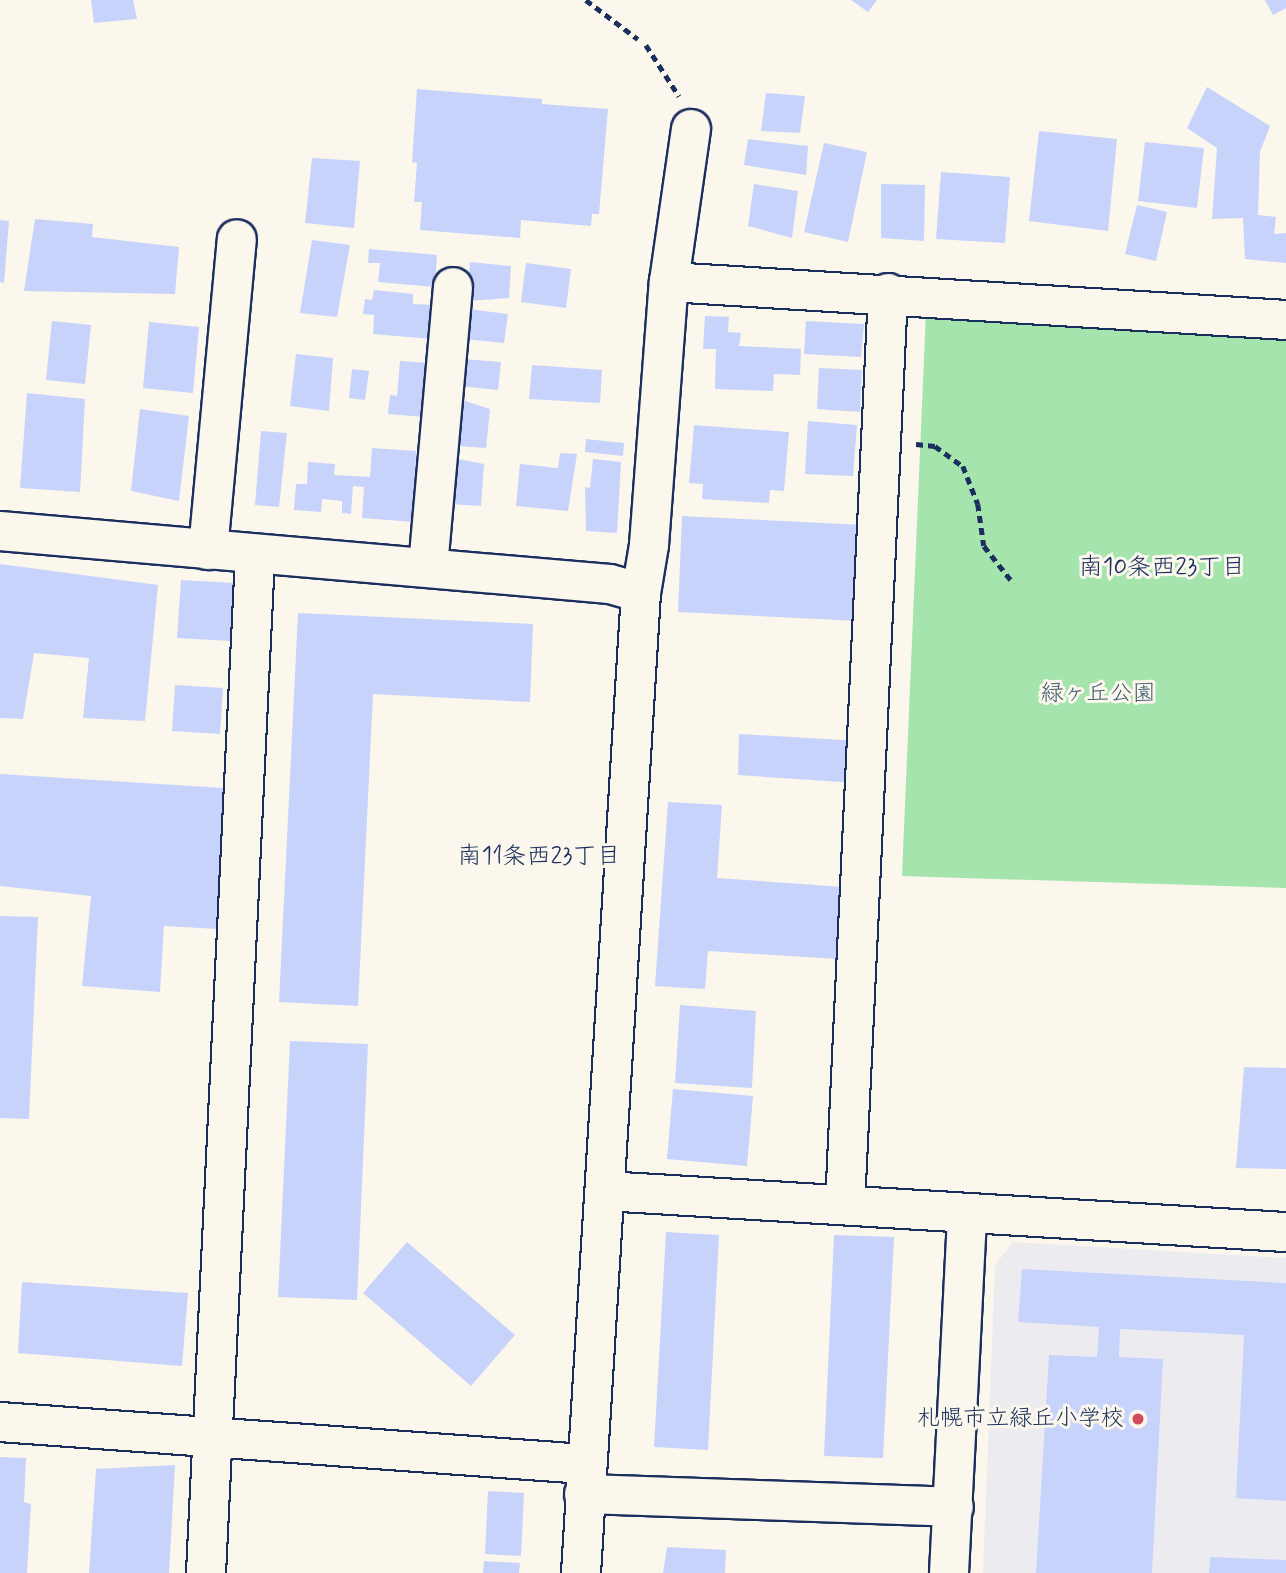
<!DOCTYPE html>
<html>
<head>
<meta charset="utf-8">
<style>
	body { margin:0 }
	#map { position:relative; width:1286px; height:1573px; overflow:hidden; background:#fbf7ec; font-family:Mynerve,"Klee One",sans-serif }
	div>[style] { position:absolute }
	.built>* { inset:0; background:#ececf0 }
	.green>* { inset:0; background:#a5e5ad }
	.building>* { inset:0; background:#c8d3fb }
	.path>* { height:4.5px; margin-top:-2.25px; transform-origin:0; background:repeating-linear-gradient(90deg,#1b2f5e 0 7px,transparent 0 12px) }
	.roads { filter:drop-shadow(2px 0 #1b2f5e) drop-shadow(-2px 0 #1b2f5e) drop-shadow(0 2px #1b2f5e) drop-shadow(0 -2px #1b2f5e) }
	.minor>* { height:38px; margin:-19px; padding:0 19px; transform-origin:19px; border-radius:19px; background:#fbf7ec }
	.dots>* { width:19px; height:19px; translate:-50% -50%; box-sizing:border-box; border:4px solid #fbf7ec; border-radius:50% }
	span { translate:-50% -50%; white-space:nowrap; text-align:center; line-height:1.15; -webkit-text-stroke:6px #fbf7ec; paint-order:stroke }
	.park-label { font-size:23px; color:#3e5c72 }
	.poi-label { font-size:23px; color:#1b2f5e }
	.right { translate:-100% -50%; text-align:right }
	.neighbourhood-label { font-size:24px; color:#1b2f5e }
</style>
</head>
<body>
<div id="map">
	<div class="built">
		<i style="clip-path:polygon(1013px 1242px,1286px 1258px,1286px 1573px,983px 1573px,995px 1265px)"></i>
	</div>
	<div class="green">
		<i style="clip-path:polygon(926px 311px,1286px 323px,1286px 888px,902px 876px)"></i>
	</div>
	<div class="building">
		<i style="clip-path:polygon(91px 0,133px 0,137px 19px,94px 23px)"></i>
		<i style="clip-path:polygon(851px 0,877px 0,868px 12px)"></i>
		<i style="clip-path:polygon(1265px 0,1286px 0,1286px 8px,1273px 15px)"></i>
		<i style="clip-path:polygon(1207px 87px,1270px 126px,1260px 152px,1258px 215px,1276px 217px,1274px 234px,1286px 233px,1286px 263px,1245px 259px,1243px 218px,1212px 219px,1217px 148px,1187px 128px)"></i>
		<i style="clip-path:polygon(417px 89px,542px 99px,542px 104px,608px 109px,599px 214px,592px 214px,591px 226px,521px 220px,520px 238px,420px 230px,422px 202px,414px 202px,417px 163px,412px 162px)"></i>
		<i style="clip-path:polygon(766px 93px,805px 96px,800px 133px,761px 131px)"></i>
		<i style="clip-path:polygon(1039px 131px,1117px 139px,1108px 231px,1029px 221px)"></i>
		<i style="clip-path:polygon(748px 139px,808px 146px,806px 175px,744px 165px)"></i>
		<i style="clip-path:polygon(1145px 142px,1204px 148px,1197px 208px,1138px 201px)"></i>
		<i style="clip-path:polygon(824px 143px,867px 152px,848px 242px,804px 232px)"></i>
		<i style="clip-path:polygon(312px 158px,360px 161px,354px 228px,305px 223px)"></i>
		<i style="clip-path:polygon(941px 172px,1010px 177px,1005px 243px,936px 239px)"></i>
		<i style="clip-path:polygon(754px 184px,798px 191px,792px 238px,748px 226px)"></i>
		<i style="clip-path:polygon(881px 184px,925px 185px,924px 241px,881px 238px)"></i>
		<i style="clip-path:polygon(1137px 205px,1167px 212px,1156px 261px,1125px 254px)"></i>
		<i style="clip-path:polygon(35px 219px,93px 224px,92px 237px,179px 247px,175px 294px,24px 291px)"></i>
		<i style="clip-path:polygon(0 220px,9px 221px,4px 283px,0 282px)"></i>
		<i style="clip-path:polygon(312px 240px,350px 245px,337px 317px,300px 313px)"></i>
		<i style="clip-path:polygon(369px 249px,437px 255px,435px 287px,378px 282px,380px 263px,368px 263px)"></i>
		<i style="clip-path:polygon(470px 262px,511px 266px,509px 298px,467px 301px)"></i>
		<i style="clip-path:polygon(526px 263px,571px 269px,566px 308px,521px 302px)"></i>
		<i style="clip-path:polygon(374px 290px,413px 294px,413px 304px,435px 305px,432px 339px,373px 334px,374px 315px,363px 314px,365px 299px,372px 300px)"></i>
		<i style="clip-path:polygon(468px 309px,508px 314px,504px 343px,464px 339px)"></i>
		<i style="clip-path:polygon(705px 316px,729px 317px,728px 332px,741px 333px,739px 346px,801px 349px,800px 375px,774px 374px,773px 391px,715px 389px,716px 349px,703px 349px)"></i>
		<i style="clip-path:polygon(52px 321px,91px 325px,85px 384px,46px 380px)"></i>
		<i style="clip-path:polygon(806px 321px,864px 324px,861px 357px,804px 354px)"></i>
		<i style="clip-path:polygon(149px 322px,199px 327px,193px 393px,143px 388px)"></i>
		<i style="clip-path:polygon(296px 354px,333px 358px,329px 411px,290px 406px)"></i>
		<i style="clip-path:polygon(463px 359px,501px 362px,498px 390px,460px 386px)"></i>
		<i style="clip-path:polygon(400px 361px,429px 363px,424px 417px,388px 414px,390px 395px,397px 396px)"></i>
		<i style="clip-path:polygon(532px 365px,602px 370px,600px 403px,529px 399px)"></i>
		<i style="clip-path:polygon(819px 368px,862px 370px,860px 412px,817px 409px)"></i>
		<i style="clip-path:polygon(352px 369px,369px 371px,365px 400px,349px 398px)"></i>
		<i style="clip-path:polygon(27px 393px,85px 399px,80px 492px,20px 488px)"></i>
		<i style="clip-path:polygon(462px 400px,490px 409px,486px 448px,458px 446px)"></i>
		<i style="clip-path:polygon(140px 409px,189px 416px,179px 501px,131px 491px)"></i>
		<i style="clip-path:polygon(808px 421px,857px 425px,853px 476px,805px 474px)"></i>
		<i style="clip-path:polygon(694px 425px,789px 432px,784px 491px,770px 490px,769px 503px,702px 499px,703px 484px,689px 483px)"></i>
		<i style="clip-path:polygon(261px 431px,287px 433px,279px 507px,255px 505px)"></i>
		<i style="clip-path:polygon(586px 439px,624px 443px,623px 456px,585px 452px)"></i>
		<i style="clip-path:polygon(372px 448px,416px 451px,414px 522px,362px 518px,364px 487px,353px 486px,351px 514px,342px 513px,342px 501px,322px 499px,321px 512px,294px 510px,296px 484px,307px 484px,308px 462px,335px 464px,334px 475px,370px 477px)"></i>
		<i style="clip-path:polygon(560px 453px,577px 454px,568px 511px,516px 506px,520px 464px,558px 468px)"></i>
		<i style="clip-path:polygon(453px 458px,484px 464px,481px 506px,450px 504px)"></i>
		<i style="clip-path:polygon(593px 459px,621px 462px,617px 533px,586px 531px,585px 487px,590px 488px)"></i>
		<i style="clip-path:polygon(682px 516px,864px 525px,859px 621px,678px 612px)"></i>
		<i style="clip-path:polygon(0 564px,158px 585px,145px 721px,83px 718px,89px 658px,34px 653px,23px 719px,0 718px)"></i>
		<i style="clip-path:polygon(181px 580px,234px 583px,230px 641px,177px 638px)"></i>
		<i style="clip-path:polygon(298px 613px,533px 624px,530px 702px,373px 694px,358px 1006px,279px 1002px)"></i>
		<i style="clip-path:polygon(175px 685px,223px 688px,220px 734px,172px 731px)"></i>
		<i style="clip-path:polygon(739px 734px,859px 741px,856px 783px,738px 775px)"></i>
		<i style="clip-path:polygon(0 774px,223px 788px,218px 929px,164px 926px,160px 992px,82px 986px,91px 896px,0 886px)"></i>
		<i style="clip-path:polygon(668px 802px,722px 805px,717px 878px,843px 887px,838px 959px,708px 951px,705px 989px,655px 986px)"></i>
		<i style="clip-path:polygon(0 916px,38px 917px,29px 1119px,0 1118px)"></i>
		<i style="clip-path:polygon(680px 1005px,756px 1011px,752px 1088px,675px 1083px)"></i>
		<i style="clip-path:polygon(290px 1041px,368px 1044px,357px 1300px,278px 1297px)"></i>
		<i style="clip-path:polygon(1244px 1067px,1286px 1068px,1286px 1169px,1236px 1168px)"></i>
		<i style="clip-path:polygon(673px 1089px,753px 1096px,747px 1166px,667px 1159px)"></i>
		<i style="clip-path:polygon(666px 1232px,719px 1235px,708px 1450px,654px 1447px)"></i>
		<i style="clip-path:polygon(834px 1235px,894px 1237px,883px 1458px,824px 1456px)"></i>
		<i style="clip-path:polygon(407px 1242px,515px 1335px,471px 1386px,363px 1293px)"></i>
		<i style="clip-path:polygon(1022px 1269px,1286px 1283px,1286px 1501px,1236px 1498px,1244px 1335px,1120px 1329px,1119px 1357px,1163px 1359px,1152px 1573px,1036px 1573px,1049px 1355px,1097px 1357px,1099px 1327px,1018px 1322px)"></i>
		<i style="clip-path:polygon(22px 1282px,188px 1293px,182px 1366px,18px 1353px)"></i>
		<i style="clip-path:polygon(0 1457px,26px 1458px,24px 1502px,31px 1504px,27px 1573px,0 1573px)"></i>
		<i style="clip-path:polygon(175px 1465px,169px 1573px,89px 1573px,96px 1469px)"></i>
		<i style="clip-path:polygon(488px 1491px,524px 1493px,521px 1556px,485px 1554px)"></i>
		<i style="clip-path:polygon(667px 1547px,726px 1550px,725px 1573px,663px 1573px)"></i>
		<i style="clip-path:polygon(1210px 1557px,1286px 1560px,1286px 1573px,1209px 1573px)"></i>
		<i style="clip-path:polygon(484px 1561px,520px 1563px,519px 1573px,483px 1573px)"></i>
	</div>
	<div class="path">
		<i style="left:586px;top:0;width:65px;rotate:36.9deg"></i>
		<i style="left:646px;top:45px;width:61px;rotate:57.1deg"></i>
		<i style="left:916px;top:444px;width:19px;rotate:6deg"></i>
		<i style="left:935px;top:446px;width:34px;rotate:36deg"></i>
		<i style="left:963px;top:466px;width:41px;rotate:68.5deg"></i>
		<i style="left:978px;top:504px;width:42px;rotate:81.9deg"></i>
		<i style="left:984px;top:546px;width:48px;rotate:51.7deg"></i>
	</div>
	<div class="roads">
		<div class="minor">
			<i style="left:691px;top:129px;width:155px;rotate:98.2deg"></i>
			<i style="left:669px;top:282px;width:618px;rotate:3.52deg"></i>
			<i style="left:0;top:531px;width:612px;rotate:4.97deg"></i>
			<i style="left:610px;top:584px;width:32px;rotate:16deg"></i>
			<i style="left:208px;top:550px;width:312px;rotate:-84.7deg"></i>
			<i style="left:428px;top:567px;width:281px;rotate:-84.9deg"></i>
			<i style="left:605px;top:1191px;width:682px;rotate:3.45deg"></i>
			<i style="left:845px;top:1205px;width:913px;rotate:-87.3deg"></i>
			<i style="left:0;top:1422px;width:587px;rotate:4.11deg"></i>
			<i style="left:584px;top:1494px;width:370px;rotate:2deg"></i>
			<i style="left:206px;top:1573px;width:1019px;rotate:-87.24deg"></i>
			<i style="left:581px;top:1573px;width:982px;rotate:-86.5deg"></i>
			<i style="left:641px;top:593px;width:49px;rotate:-80.5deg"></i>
			<i style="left:649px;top:545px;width:264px;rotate:-85.7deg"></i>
			<i style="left:949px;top:1573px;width:358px;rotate:-87.1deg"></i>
		</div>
	</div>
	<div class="dots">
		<i style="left:1138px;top:1419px;background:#d1495b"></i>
	</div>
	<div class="park-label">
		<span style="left:1098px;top:694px">緑ヶ丘公園</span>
	</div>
	<div class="poi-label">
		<span class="right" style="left:1124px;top:1419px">札幌市立緑丘小学校</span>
	</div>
	<div class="neighbourhood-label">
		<span style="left:1162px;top:568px">南10条西23丁目</span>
		<span style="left:539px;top:857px">南11条西23丁目</span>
	</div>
</div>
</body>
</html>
